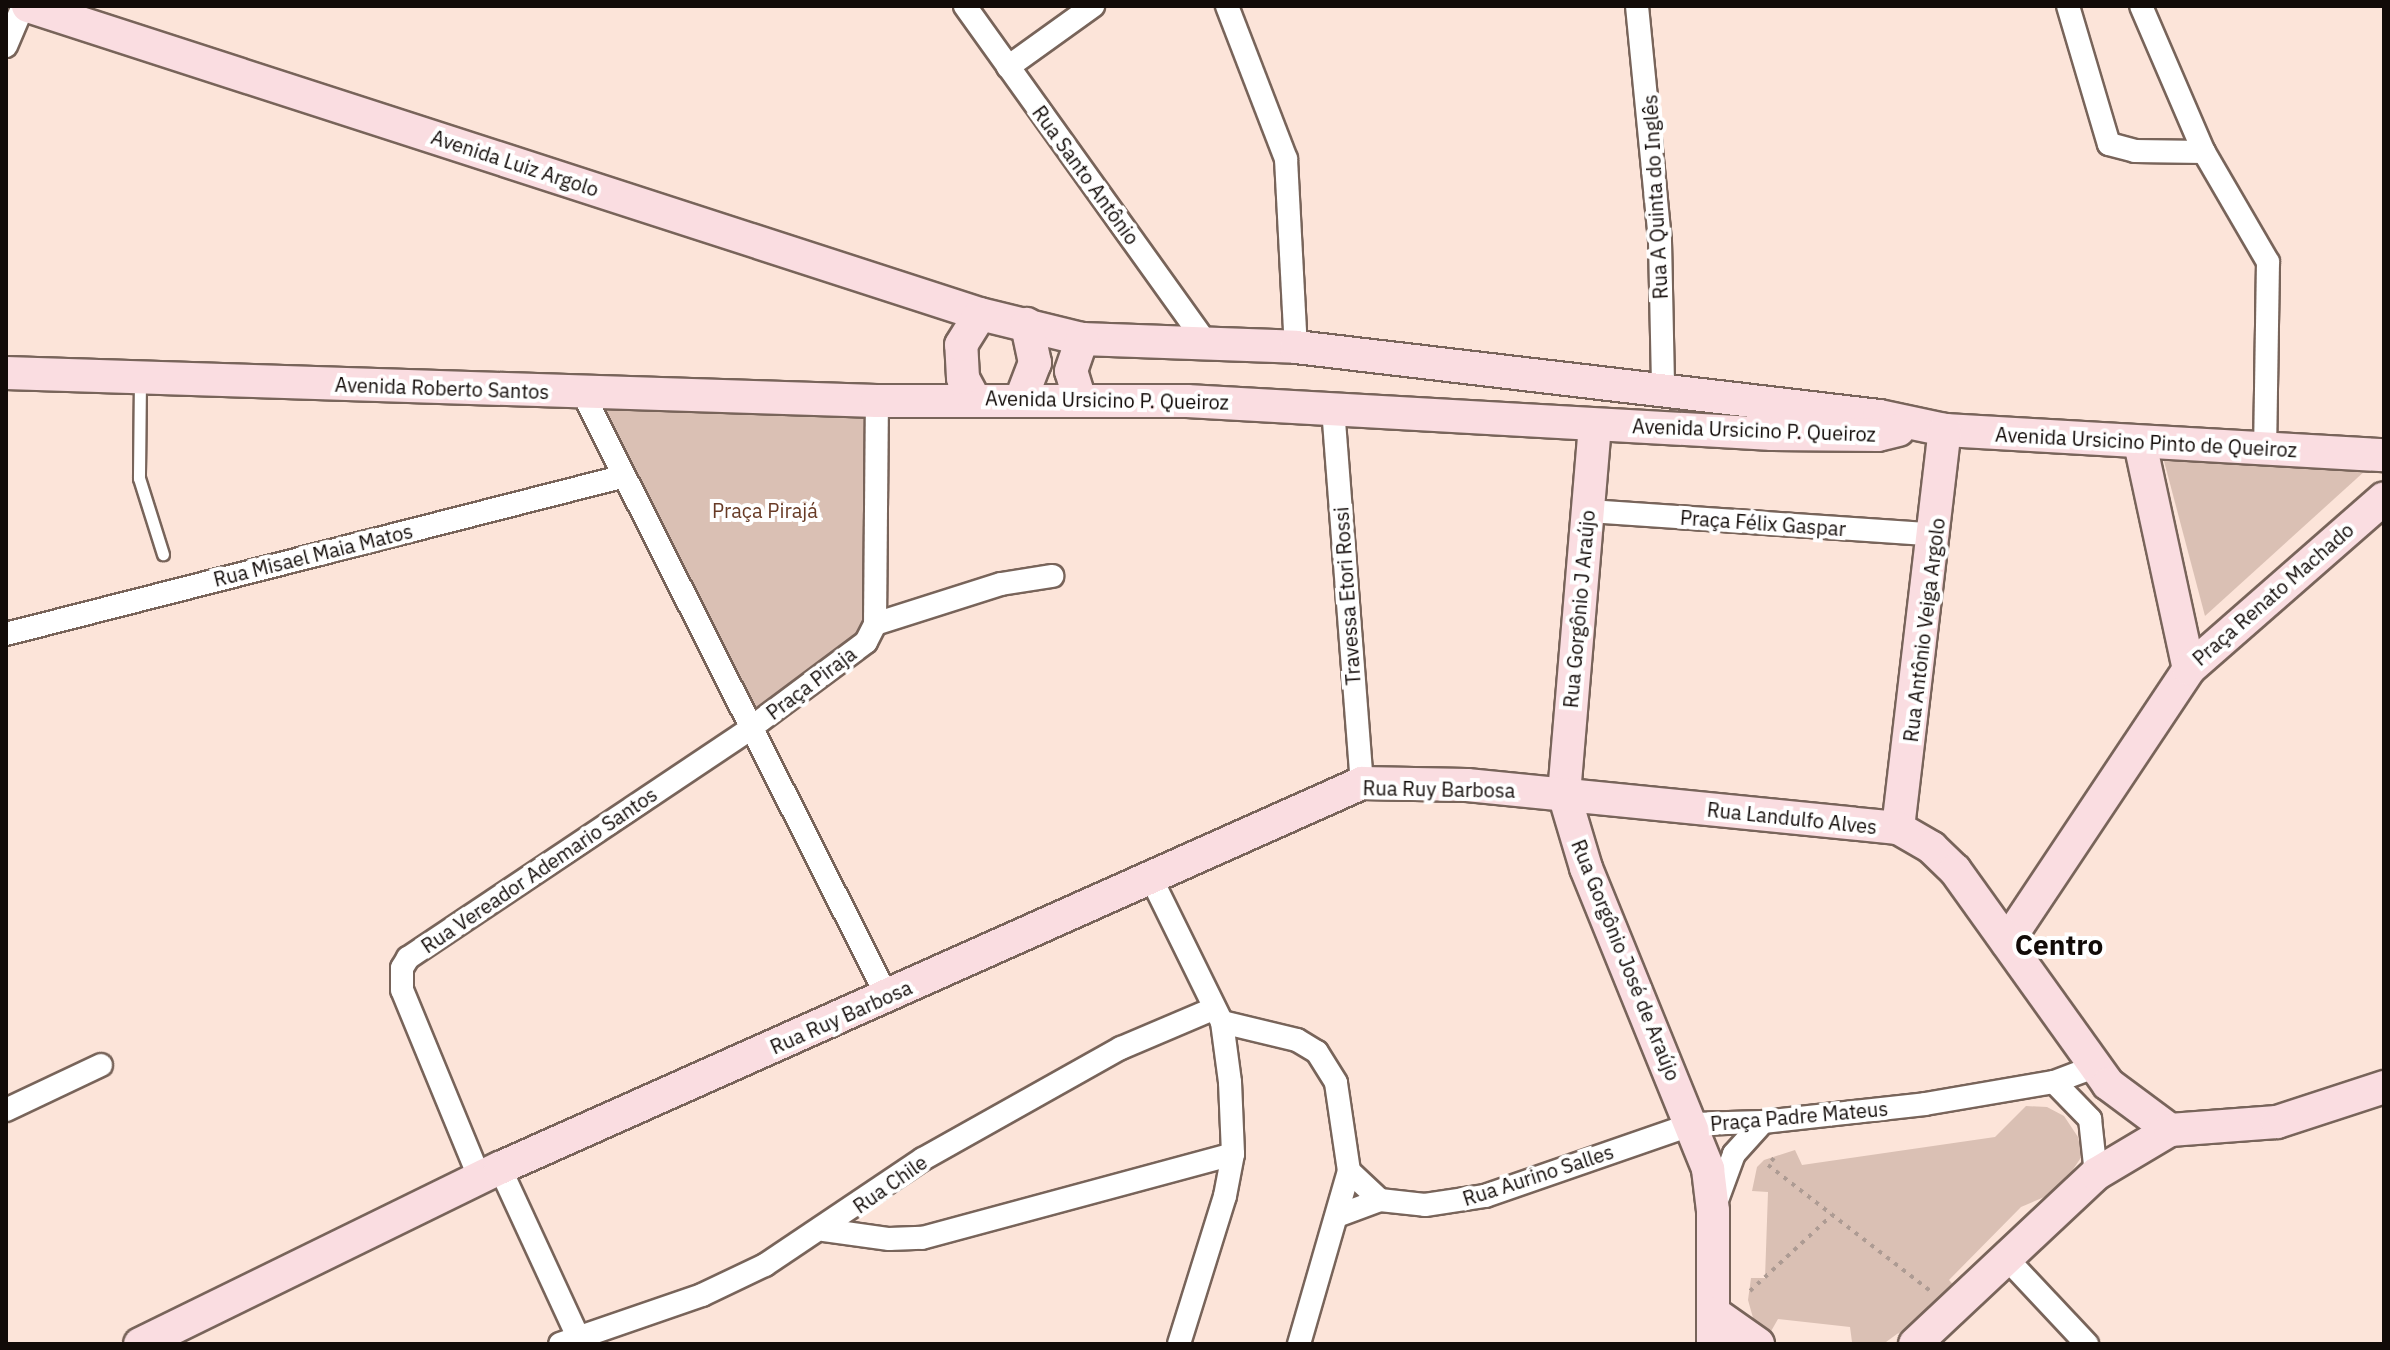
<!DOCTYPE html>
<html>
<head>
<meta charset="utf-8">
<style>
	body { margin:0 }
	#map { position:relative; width:2390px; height:1350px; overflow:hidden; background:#fce4d9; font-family:"IBM Plex Sans",sans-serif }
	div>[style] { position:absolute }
	.green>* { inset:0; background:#dac0b4 }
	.path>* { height:4px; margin-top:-2px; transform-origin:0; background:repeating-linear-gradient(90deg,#ad9b93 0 4px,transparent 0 10px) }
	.roads { filter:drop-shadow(2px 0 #78645a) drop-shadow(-2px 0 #78645a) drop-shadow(0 2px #78645a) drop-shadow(0 -2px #78645a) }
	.lane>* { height:11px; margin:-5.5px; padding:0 5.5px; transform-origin:5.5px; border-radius:5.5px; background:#fff }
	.street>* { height:22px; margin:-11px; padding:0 11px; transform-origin:11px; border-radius:11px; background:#fff }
	.secondary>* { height:32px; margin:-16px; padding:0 16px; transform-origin:16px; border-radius:16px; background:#fadde1 }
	span { translate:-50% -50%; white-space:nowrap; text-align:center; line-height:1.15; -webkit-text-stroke:8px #fff; paint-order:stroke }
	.street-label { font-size:20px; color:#120b08 }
	.park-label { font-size:20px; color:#683b26 }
	.district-label { font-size:28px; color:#120b08; font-weight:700 }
	.frame { position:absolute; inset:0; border:8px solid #120b08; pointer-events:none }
</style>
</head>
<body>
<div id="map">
	<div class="green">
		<i style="clip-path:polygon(582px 392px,877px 401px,875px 624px,748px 730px)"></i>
		<i style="clip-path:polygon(2164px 461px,2366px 470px,2205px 616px)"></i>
		<i style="clip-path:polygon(2026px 1106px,2047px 1107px,2064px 1116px,2078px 1137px,2082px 1156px,2068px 1177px,2049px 1195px,2021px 1207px,1949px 1280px,1958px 1290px,1886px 1342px,1852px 1342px,1850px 1327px,1778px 1319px,1770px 1333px,1755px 1325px,1748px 1300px,1751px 1278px,1765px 1278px,1768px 1192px,1752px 1191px,1757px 1167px,1764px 1160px,1795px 1150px,1802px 1165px,1995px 1137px)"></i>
	</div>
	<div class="path">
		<i style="left:1774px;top:1158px;width:9px;rotate:131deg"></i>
		<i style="left:1768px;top:1165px;width:209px;rotate:37.8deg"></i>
		<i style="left:1750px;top:1291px;width:112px;rotate:-42.8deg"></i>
	</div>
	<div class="roads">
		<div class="lane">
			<i style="left:140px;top:379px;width:99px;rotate:90.6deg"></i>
			<i style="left:139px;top:478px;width:80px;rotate:72.5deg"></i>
		</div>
		<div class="street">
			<i style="left:965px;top:6px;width:416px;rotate:54.4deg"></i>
			<i style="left:1227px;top:6px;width:164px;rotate:68.9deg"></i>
			<i style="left:1286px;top:159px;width:188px;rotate:87deg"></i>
			<i style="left:1637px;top:6px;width:236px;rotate:84.4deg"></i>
			<i style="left:1660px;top:241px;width:148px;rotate:88.8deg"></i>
			<i style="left:2068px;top:6px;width:144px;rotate:73.5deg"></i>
			<i style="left:2109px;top:144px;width:27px;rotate:15deg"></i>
			<i style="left:2135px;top:151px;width:69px;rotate:0.8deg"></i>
			<i style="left:2141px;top:6px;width:159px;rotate:66.7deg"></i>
			<i style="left:2204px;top:152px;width:127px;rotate:59.8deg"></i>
			<i style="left:2268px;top:262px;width:188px;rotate:90.9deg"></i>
			<i style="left:6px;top:46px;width:43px;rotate:-67deg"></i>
			<i style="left:1008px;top:67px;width:105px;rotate:-35.7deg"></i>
			<i style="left:582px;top:392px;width:677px;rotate:63.21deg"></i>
			<i style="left:1333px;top:408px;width:376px;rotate:85.6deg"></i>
			<i style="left:1589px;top:511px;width:349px;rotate:3.9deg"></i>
			<i style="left:875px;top:624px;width:132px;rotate:-17.6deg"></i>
			<i style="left:1001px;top:584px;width:52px;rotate:-8.9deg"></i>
			<i style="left:6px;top:634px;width:635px;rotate:-14.32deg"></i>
			<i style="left:1152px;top:880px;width:158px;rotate:63.8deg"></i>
			<i style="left:1222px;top:1022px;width:61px;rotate:82.4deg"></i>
			<i style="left:1230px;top:1082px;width:72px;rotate:87.6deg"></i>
			<i style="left:1233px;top:1154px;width:43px;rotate:100.8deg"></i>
			<i style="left:1225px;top:1196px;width:155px;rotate:107.3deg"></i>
			<i style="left:1222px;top:1022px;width:77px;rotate:13.5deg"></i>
			<i style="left:1297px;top:1040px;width:23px;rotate:31deg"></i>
			<i style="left:1317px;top:1052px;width:36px;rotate:58deg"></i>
			<i style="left:1336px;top:1083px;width:89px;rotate:81.6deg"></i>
			<i style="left:1349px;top:1171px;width:42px;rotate:43.1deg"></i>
			<i style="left:2054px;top:1082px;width:52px;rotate:45.8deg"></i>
			<i style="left:2090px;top:1119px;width:55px;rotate:83.8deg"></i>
			<i style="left:6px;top:1110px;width:105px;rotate:-25.3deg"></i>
			<i style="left:500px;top:1168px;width:186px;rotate:65.2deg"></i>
			<i style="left:480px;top:1179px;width:204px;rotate:-112.4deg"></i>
			<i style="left:402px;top:990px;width:22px;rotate:-90deg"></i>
			<i style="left:402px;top:968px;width:12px;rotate:-59deg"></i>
			<i style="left:408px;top:958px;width:409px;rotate:-33.8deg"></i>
			<i style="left:748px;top:730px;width:147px;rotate:-36.7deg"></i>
			<i style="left:866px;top:642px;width:20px;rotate:-63deg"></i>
			<i style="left:875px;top:624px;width:223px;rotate:-89.5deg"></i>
			<i style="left:1716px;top:1203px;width:52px;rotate:-69.8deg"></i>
			<i style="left:1734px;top:1154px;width:43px;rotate:-47.8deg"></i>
			<i style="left:1337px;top:1216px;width:46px;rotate:-20.4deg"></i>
			<i style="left:1380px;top:1200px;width:45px;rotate:6.3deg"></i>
			<i style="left:1425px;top:1205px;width:61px;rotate:-8.5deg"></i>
			<i style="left:1485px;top:1196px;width:220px;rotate:-19.1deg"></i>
			<i style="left:1693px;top:1124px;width:70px;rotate:-1.6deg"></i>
			<i style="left:1763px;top:1122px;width:163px;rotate:-6.3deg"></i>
			<i style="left:1925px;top:1104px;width:131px;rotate:-9.7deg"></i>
			<i style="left:2054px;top:1082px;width:43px;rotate:-20.6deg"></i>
			<i style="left:824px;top:1230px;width:66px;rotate:7.9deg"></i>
			<i style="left:889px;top:1239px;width:33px;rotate:-2deg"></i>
			<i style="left:922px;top:1238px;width:322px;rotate:-15.1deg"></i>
			<i style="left:2009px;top:1261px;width:114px;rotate:46.8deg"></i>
			<i style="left:560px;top:1344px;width:150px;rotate:-19deg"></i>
			<i style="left:702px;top:1295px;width:70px;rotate:-25.5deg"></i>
			<i style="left:765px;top:1265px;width:190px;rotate:-33.9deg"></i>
			<i style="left:923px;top:1159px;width:227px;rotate:-29.3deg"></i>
			<i style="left:1121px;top:1048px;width:100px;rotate:-23deg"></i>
			<i style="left:1299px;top:1344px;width:180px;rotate:-73.9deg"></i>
		</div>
		<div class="secondary">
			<i style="left:28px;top:6px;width:1001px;rotate:17.93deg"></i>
			<i style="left:980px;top:314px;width:105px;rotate:13.8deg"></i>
			<i style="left:1082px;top:339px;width:214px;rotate:2.1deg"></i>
			<i style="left:1296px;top:347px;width:587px;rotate:6.75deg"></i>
			<i style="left:1879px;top:416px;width:67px;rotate:12deg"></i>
			<i style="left:1945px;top:430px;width:440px;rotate:3.3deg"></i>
			<i style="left:6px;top:373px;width:871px;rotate:1.84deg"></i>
			<i style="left:877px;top:401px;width:310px"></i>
			<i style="left:1187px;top:401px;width:586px;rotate:3.23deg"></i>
			<i style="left:1772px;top:434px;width:106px;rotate:0.5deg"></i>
			<i style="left:1878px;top:435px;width:21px;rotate:-14deg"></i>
			<i style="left:973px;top:397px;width:21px;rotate:-118deg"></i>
			<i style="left:963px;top:378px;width:33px;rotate:-93deg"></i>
			<i style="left:961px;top:345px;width:36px;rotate:-58deg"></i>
			<i style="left:1021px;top:399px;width:39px;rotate:-69deg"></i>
			<i style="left:1035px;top:363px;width:40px;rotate:-102deg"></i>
			<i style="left:1080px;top:400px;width:30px;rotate:-107deg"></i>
			<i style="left:1071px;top:371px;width:34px;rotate:-71deg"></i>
			<i style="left:1595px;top:425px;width:370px;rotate:94.8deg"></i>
			<i style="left:1564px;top:794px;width:77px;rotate:73.4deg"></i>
			<i style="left:1586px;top:868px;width:325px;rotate:67.9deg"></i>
			<i style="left:1708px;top:1169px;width:42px;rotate:83.2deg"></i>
			<i style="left:1713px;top:1211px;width:133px;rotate:90deg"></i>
			<i style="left:2140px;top:443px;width:231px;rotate:77.8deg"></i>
			<i style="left:1898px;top:828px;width:401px;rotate:-83.3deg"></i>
			<i style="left:2007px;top:942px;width:328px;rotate:-56.3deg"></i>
			<i style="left:2189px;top:669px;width:259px;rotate:-41.2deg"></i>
			<i style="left:1714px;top:1313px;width:54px;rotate:35.2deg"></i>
			<i style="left:140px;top:1344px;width:401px;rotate:-26.1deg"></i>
			<i style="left:500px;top:1168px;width:944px;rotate:-24.07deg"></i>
			<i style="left:1362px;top:783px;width:105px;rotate:1.1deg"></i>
			<i style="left:1467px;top:785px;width:433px;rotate:5.7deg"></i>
			<i style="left:1898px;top:828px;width:39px;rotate:30deg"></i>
			<i style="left:1932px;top:848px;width:32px;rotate:44deg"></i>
			<i style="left:1955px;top:870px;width:263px;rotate:54.4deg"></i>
			<i style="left:2108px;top:1084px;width:77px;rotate:36.6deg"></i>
			<i style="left:1915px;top:1344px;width:248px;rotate:-43.2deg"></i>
			<i style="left:2096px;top:1174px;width:86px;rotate:-30.7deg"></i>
			<i style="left:2170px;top:1130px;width:107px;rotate:-4.3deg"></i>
			<i style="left:2277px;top:1122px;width:113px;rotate:-18.1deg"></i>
		</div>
	</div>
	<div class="street-label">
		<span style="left:515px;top:163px;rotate:18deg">Avenida Luiz Argolo</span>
		<span style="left:1086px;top:175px;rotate:54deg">Rua Santo Antônio</span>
		<span style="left:1655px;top:197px;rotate:-93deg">Rua A Quinta do Inglês</span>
		<span style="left:442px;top:388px;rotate:2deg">Avenida Roberto Santos</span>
		<span style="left:1107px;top:400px;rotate:1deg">Avenida Ursicino P. Queiroz</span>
		<span style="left:1754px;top:430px;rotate:2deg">Avenida Ursicino P. Queiroz</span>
		<span style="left:2146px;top:442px;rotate:3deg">Avenida Ursicino Pinto de Queiroz</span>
		<span style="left:1763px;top:523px;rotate:4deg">Praça Félix Gaspar</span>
		<span style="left:313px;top:555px;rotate:-14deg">Rua Misael Maia Matos</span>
		<span style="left:2273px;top:594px;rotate:-41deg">Praça Renato Machado</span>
		<span style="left:1347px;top:596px;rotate:-94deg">Travessa Etori Rossi</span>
		<span style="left:1579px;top:609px;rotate:-85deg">Rua Gorgônio J Araújo</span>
		<span style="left:1924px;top:630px;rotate:-83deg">Rua Antônio Veiga Argolo</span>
		<span style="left:811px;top:683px;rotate:-37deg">Praça Piraja</span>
		<span style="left:1439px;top:789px;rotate:1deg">Rua Ruy Barbosa</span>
		<span style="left:1792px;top:818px;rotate:6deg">Rua Landulfo Alves</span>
		<span style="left:539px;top:870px;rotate:-34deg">Rua Vereador Ademario Santos</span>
		<span style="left:1626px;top:960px;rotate:68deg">Rua Gorgônio José de Araújo</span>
		<span style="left:841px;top:1017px;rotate:-24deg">Rua Ruy Barbosa</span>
		<span style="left:1799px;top:1116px;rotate:-5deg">Praça Padre Mateus</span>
		<span style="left:1538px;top:1175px;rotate:-18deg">Rua Aurino Salles</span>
		<span style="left:890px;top:1184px;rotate:-35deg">Rua Chile</span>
	</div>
	<div class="park-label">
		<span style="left:765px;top:510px">Praça Pirajá</span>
	</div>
	<div class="district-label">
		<span style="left:2059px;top:945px">Centro</span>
	</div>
	<div class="frame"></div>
</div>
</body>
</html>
